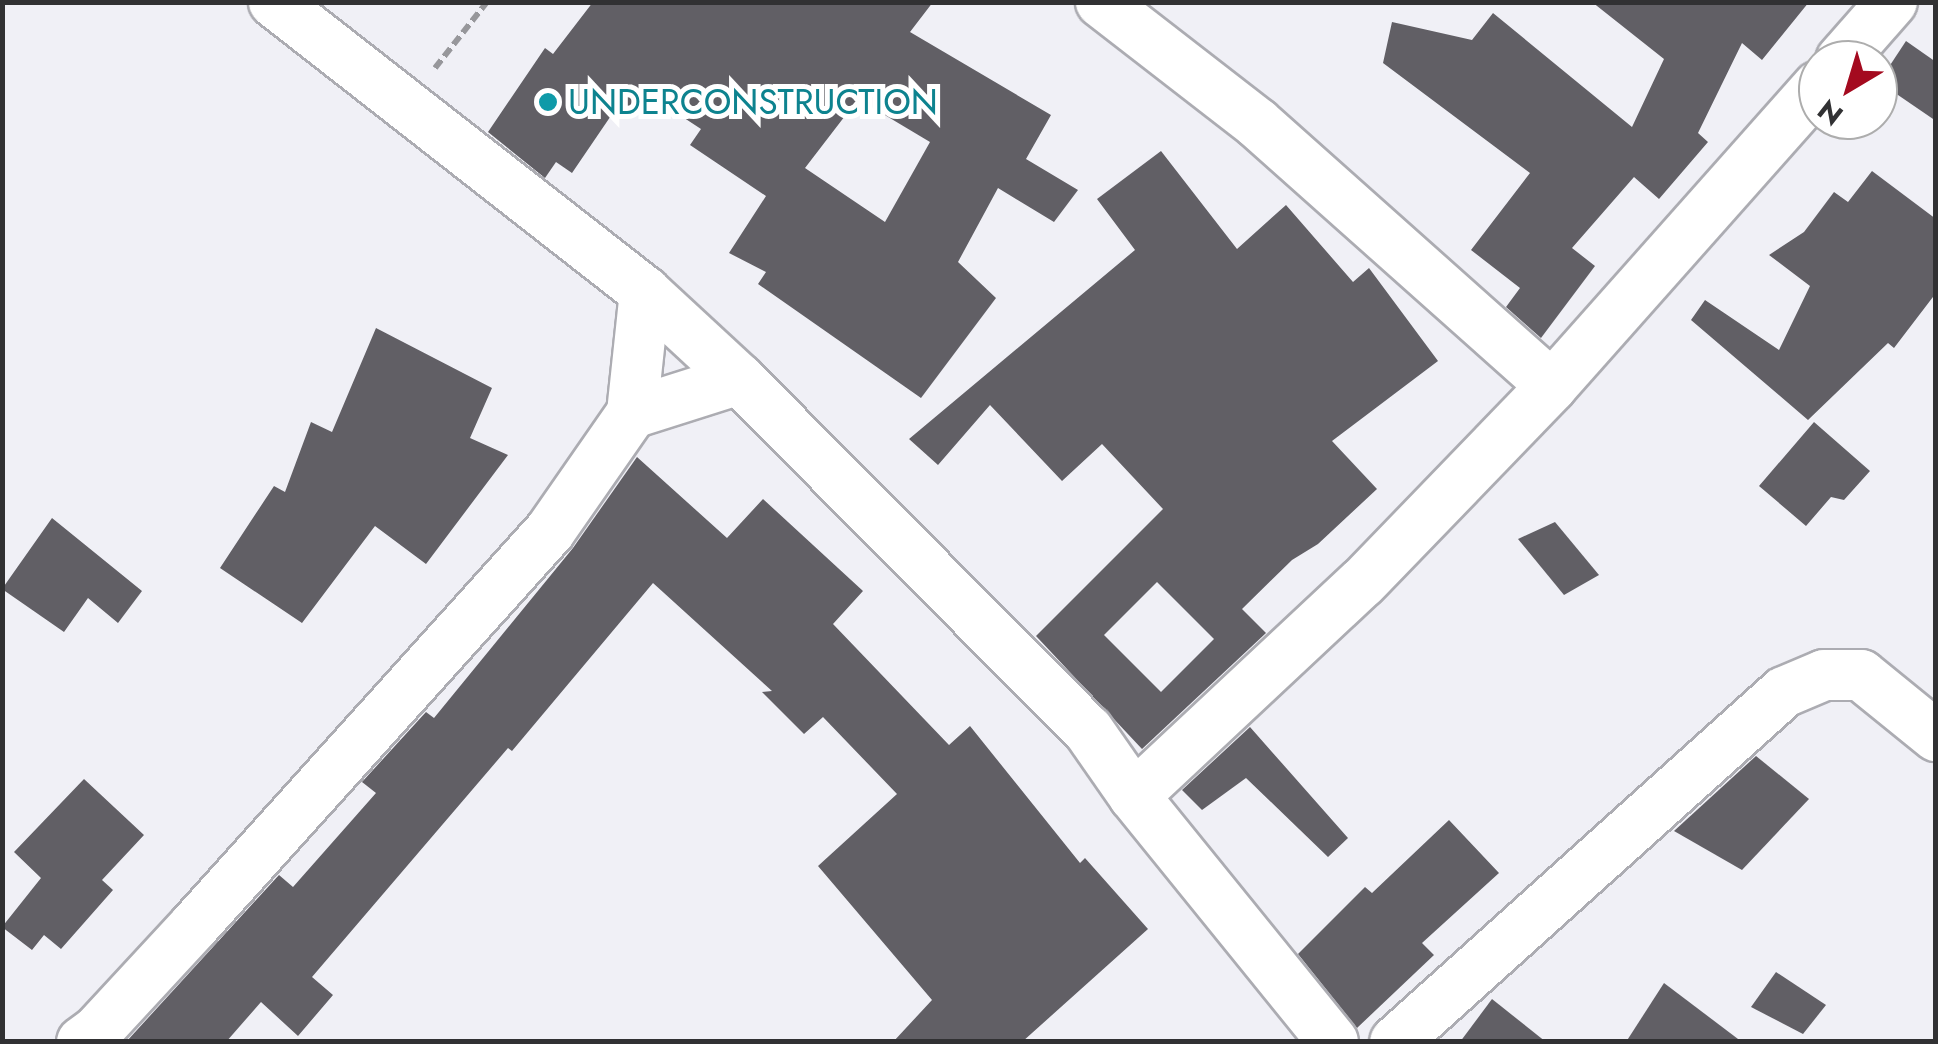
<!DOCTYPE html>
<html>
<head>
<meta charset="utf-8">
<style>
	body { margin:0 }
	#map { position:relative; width:1938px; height:1044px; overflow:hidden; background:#f0f0f6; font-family:Jost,sans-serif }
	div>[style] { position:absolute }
	.building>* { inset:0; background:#615f65 }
	.path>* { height:6px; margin-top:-3px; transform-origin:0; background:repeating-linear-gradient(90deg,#97979b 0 10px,transparent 0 15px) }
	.roads { filter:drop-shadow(2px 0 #acacb2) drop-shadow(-2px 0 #acacb2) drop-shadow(0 2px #acacb2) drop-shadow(0 -2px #acacb2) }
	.minor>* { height:50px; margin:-25px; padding:0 25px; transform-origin:25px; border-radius:25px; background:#fff }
	.dots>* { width:28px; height:28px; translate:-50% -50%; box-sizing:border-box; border:5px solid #fff; border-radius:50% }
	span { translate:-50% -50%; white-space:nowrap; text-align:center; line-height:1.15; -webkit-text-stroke:10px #fff; paint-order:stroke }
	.culture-label { font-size:35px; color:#0d838f }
	.left { translate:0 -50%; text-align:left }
	.frame { position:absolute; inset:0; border:5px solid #313133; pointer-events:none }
	.north { position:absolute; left:1798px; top:40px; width:100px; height:100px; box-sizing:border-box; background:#fff; border:2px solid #adadad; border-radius:50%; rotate:218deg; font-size:28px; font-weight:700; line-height:40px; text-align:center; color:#313133 }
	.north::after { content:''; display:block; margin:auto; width:35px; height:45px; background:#a40a1f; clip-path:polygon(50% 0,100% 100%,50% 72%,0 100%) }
</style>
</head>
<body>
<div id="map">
	<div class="building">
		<i style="clip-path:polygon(evenodd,593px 2px,933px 2px,910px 32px,1051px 115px,1026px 159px,1078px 190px,1054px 222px,998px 188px,958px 262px,996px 298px,921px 398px,758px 284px,766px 272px,729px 253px,766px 196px,690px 145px,701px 129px,643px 91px,629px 108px,621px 101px,572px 173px,556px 162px,545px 178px,488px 132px,545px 48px,553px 54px,593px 2px,858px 99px,930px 142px,885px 222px,805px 168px,858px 99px)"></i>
		<i style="clip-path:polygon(1592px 2px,1809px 2px,1762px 60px,1742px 43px,1698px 133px,1708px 142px,1659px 199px,1634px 177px,1572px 248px,1595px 266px,1541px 338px,1506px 307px,1520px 288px,1471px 250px,1530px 173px,1383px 63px,1392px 22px,1472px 40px,1493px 13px,1632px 127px,1664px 59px)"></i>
		<i style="clip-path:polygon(1906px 41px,1936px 62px,1936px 121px,1879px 82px)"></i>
		<i style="clip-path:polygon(evenodd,1161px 151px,1237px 249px,1286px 205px,1353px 282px,1369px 268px,1438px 361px,1332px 441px,1377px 489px,1318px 544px,1292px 560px,1242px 609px,1266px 633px,1142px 749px,1036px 636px,1163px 509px,1102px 444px,1062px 481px,990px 405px,938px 465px,909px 439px,1135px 250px,1097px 199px,1161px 151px,1157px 582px,1214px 639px,1161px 692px,1104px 635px,1157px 582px)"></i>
		<i style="clip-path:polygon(1872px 171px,1936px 219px,1936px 293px,1894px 348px,1888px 343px,1808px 420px,1691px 320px,1705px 300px,1779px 350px,1810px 286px,1769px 255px,1804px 232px,1834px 192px,1848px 202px)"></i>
		<i style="clip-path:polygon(376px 328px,492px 388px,470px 438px,508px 455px,426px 564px,375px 526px,302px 623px,220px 568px,274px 486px,285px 492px,311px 422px,332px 432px)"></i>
		<i style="clip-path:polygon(1814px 422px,1870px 471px,1844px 500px,1831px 497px,1806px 526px,1759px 486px)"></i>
		<i style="clip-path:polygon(637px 457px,727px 538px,763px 499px,863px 591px,833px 624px,949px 745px,970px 726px,1080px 863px,1085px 858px,1148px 929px,1022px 1042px,893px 1042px,932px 1000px,818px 866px,897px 794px,823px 717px,804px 734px,762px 692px,772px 691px,653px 583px,512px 751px,508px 748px,312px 977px,333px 995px,298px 1036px,261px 1002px,226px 1042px,126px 1042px,279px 875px,293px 887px,376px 793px,362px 782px,426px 712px,434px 718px,573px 548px)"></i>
		<i style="clip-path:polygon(52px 518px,142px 591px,118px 623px,88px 598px,64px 632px,2px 589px)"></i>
		<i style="clip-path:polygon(1555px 522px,1599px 575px,1564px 595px,1518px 539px)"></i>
		<i style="clip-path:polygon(1250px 727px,1348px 838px,1328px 857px,1246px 778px,1202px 810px,1182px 790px)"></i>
		<i style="clip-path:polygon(1756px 756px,1809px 799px,1742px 870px,1674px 831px)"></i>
		<i style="clip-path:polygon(84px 779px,144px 835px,102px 880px,113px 890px,61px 949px,44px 935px,32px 950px,2px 927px,41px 878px,14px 852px)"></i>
		<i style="clip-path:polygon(1449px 820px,1499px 873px,1422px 943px,1434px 955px,1357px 1028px,1298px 954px,1365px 887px,1372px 893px)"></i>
		<i style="clip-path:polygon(1776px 972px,1826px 1005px,1803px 1034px,1751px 1007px)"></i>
		<i style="clip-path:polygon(1664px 983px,1742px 1042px,1626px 1042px)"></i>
		<i style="clip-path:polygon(1492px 999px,1546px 1042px,1460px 1042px)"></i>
	</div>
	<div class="path">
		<i style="left:435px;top:68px;width:84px;rotate:-51.8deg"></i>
	</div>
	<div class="roads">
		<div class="minor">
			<i style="left:274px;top:2px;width:471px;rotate:38deg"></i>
			<i style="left:645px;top:292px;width:128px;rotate:42.8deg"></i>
			<i style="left:739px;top:379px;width:495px;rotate:45.2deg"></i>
			<i style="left:1088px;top:730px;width:80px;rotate:55.1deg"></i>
			<i style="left:1134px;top:796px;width:316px;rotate:51deg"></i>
			<i style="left:1101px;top:2px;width:197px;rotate:37.8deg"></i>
			<i style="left:1257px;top:123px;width:395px;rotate:41.7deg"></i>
			<i style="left:1841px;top:60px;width:77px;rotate:-48.7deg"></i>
			<i style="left:632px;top:413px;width:112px;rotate:-17.6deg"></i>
			<i style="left:1134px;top:796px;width:312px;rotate:-43.1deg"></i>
			<i style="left:1362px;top:583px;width:274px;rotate:-46deg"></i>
			<i style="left:1552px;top:386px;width:401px;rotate:-48.4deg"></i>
			<i style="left:82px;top:1042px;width:19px;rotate:-36deg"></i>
			<i style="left:97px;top:1031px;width:144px;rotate:-47.2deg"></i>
			<i style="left:195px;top:925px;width:530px;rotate:-47.98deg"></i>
			<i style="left:550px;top:531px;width:144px;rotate:-55.2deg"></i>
			<i style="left:632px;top:413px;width:122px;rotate:-83.9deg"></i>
			<i style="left:1395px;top:1042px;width:523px;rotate:-41.98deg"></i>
			<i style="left:1784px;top:692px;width:43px;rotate:-23deg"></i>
			<i style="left:1824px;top:675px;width:37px"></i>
			<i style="left:1861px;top:675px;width:97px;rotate:39.1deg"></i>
		</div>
	</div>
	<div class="dots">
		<i style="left:548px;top:102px;background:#0f9aa8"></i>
	</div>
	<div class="culture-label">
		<span class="left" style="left:568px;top:102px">UNDERCONSTRUCTION</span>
	</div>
	<div class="frame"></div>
	<div class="north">N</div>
</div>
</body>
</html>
